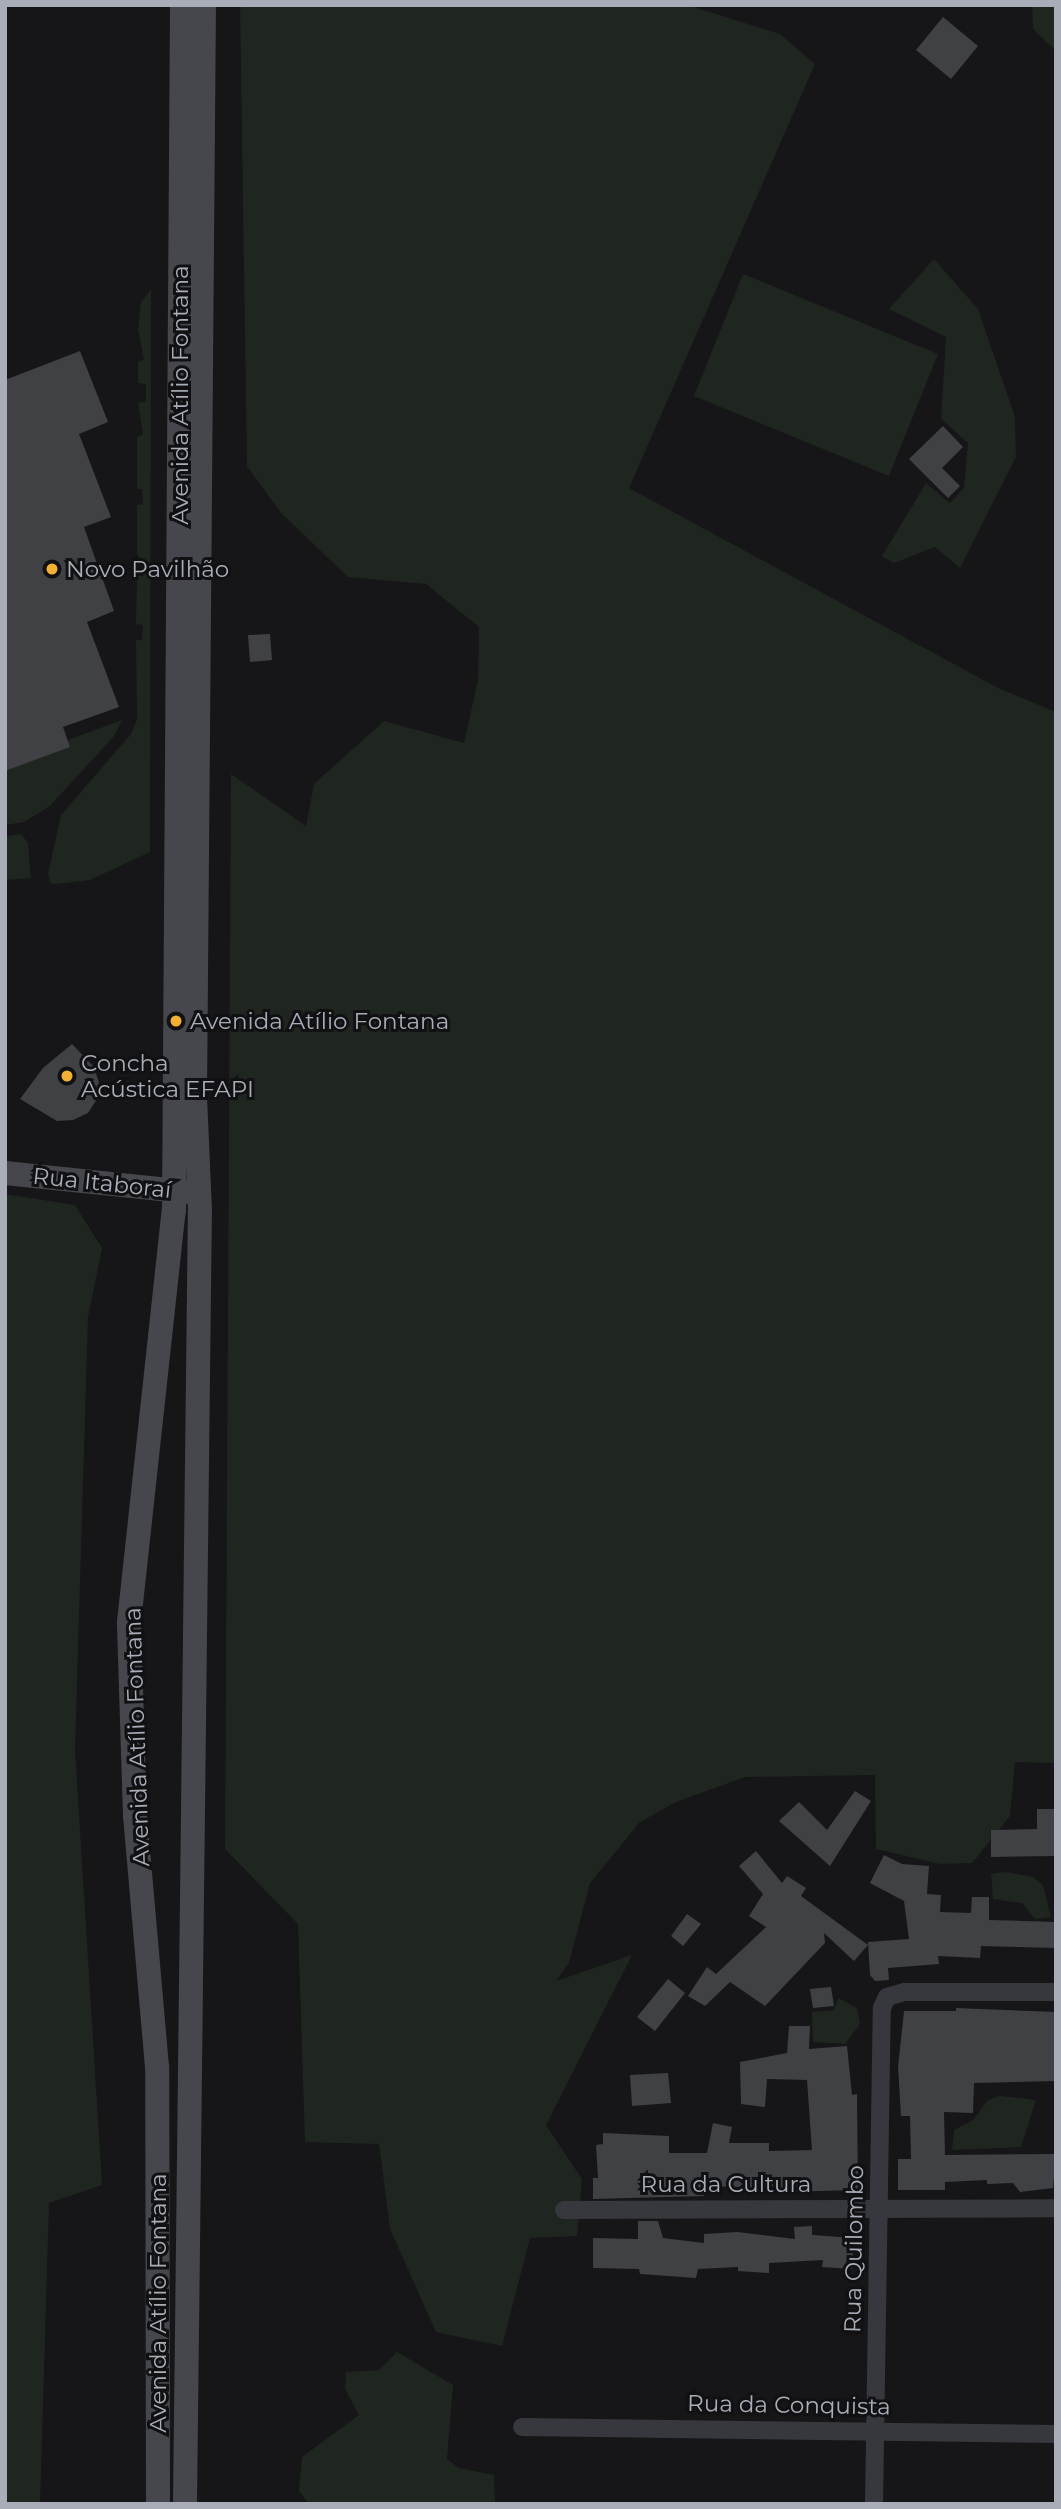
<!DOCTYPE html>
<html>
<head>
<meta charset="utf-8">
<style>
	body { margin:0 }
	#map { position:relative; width:1061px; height:2509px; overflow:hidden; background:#161618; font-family:Montserrat,sans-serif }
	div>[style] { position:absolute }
	.green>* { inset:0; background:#1e261f }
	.building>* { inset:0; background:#404145 }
	.street>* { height:18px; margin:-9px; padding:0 9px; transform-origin:9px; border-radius:9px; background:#37383d }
	.secondary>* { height:24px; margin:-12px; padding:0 12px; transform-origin:12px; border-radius:12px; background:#45474d }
	.dots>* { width:19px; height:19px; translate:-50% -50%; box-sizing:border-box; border:4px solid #111113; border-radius:50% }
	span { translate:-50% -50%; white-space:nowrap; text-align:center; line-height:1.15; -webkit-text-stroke:6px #111113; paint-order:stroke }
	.street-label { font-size:23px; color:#a8adb8 }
	.poi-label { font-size:23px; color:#a8adb8 }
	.left { translate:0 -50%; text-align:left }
	.frame { position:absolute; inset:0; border:7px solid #a8adb8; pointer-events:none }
</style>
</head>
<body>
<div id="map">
	<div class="green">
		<i style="clip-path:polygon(240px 5px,687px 5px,780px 34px,815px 64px,629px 488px,998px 688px,1056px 712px,1056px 1763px,1015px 1762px,1010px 1816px,972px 1863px,940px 1864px,876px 1849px,875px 1775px,745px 1777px,676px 1802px,640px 1822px,590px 1883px,569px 1963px,556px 1981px,632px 1955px,546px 2125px,582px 2179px,577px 2236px,530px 2238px,502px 2346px,436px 2332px,390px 2229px,379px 2144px,305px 2142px,298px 1924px,225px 1849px,231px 774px,306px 826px,314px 784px,384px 721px,464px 743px,478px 680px,479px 627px,426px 584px,348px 577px,281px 513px,247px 466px)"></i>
		<i style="clip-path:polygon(1032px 5px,1056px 5px,1056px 51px,1033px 29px)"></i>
		<i style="clip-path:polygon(934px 259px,978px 309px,1015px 417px,1016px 457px,960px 568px,935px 547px,894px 563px,882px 556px,926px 483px,950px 503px,964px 488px,968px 443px,941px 419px,946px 337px,889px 309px)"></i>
		<i style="clip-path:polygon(743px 274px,938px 354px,889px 476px,694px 396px)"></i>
		<i style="clip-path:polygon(151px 289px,150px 852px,90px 880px,56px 884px,50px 883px,48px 874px,61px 815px,131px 734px,137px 719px,136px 640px,142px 640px,143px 625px,136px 624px,137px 576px,143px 576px,142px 562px,137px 562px,137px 505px,143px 504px,142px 489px,137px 489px,137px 437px,143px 434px,138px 403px,146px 401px,146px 384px,138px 383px,138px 362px,144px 360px,138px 329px,141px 302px)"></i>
		<i style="clip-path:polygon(122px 720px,114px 736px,50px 806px,24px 822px,5px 825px,5px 771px,69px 747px,68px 740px)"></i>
		<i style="clip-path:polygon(21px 834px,28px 843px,31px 878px,5px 880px,5px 836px)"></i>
		<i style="clip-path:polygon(5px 1194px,75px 1205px,102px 1248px,88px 1317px,75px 1749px,102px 2185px,49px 2203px,40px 2504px,5px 2504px)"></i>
		<i style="clip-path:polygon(1006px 1872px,1033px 1877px,1043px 1885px,1051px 1917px,1035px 1919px,1022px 1903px,993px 1899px,991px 1874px)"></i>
		<i style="clip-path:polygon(838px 1998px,857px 2008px,860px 2024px,845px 2044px,813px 2042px,812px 2012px,834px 2010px)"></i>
		<i style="clip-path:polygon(1000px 2096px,1036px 2100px,1021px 2147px,952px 2150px,954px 2130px,973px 2120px,988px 2100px)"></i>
		<i style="clip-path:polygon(397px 2352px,453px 2385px,447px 2459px,459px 2468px,494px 2475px,495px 2504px,309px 2504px,299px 2491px,302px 2457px,359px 2415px,345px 2389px,346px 2372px,379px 2370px)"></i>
	</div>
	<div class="building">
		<i style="clip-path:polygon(943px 17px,978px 46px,951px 79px,916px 50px)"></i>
		<i style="clip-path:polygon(80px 351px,108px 422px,79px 434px,111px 517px,84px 527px,114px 611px,87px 622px,119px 707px,63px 727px,70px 747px,5px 771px,5px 380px)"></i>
		<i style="clip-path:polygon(943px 426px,963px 447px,942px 468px,960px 486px,948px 498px,909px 459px)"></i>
		<i style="clip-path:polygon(270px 634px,272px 660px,250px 662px,248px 635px)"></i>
		<i style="clip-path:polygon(72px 1044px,94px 1067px,99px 1083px,97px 1099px,88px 1113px,73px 1120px,57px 1121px,20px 1099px,43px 1068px)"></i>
		<i style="clip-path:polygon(855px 1791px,871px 1801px,830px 1866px,779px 1821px,799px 1802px,827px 1830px)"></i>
		<i style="clip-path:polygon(1037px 1809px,1056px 1809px,1056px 1856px,991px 1857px,991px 1830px,1037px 1829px)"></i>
		<i style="clip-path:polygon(756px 1851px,782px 1883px,787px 1876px,806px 1888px,801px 1896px,868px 1945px,854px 1961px,824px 1933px,825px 1943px,765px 2006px,730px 1982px,705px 2006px,688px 1996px,707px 1967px,716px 1974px,766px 1927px,749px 1916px,763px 1894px,739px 1866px)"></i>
		<i style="clip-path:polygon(884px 1855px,902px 1864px,929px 1866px,927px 1894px,941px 1895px,940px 1912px,971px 1913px,972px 1897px,989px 1897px,989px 1920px,1056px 1922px,1056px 1948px,981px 1946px,980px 1958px,938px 1956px,939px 1964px,888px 1968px,889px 1980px,875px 1981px,870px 1975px,868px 1942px,909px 1939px,904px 1901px,870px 1883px)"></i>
		<i style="clip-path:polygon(687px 1914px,701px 1924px,683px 1946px,671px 1936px)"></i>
		<i style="clip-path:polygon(668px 1979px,685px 1993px,655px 2031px,637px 2017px)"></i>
		<i style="clip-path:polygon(831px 1987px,834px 2006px,813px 2008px,810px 1989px)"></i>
		<i style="clip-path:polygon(956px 2008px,1056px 2012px,1056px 2081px,974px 2083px,973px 2113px,944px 2112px,945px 2155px,1056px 2154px,1053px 2188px,1020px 2192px,1013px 2183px,987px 2184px,987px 2180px,945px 2182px,945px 2190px,898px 2190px,898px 2159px,911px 2159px,910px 2116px,901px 2116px,898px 2067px,904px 2011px,956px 2011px)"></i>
		<i style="clip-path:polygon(789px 2026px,810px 2026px,809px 2049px,847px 2046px,852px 2095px,857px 2094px,858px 2190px,739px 2193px,739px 2187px,704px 2186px,704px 2196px,593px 2199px,593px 2178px,598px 2178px,596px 2145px,603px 2144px,603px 2133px,669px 2136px,669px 2153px,707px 2153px,713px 2123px,732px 2127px,729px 2143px,769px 2143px,769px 2151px,812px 2150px,807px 2080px,767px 2079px,765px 2107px,741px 2104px,740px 2062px,787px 2053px)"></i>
		<i style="clip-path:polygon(668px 2073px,671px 2103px,632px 2106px,630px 2075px)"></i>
		<i style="clip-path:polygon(638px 2221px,658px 2221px,663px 2238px,704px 2243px,704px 2234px,737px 2232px,795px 2239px,794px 2227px,812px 2226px,812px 2235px,854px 2238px,852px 2269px,822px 2267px,823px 2260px,769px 2263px,769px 2273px,738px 2271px,738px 2267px,698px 2269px,696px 2278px,640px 2274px,639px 2269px,593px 2268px,593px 2238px,638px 2239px)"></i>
	</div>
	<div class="street">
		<i style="left:564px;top:2210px;width:492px;rotate:-0.2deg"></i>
		<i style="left:522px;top:2427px;width:534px;rotate:0.75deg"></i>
		<i style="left:874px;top:2504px;width:496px;rotate:-89.1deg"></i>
		<i style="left:882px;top:2008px;width:12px;rotate:-66deg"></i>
		<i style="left:887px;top:1997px;width:19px;rotate:-16deg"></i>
		<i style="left:905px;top:1992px;width:151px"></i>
	</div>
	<div class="secondary">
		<i style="left:5px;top:1173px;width:184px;rotate:5.9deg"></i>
		<i style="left:158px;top:2504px;width:437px;rotate:-90.1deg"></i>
		<i style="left:157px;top:2067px;width:252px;rotate:-95deg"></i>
		<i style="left:135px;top:1816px;width:194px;rotate:-91.8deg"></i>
		<i style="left:129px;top:1622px;width:413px;rotate:-83.8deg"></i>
		<i style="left:174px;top:1211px;width:1206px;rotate:-89.62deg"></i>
		<i style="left:185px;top:2504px;width:1293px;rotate:-89.34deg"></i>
		<i style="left:200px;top:1211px;width:113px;rotate:-92.5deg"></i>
		<i style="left:195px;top:1098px;width:1093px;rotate:-89.53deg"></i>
	</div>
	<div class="dots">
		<i style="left:52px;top:569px;background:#f2b134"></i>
		<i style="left:176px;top:1021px;background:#f2b134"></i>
		<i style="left:67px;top:1076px;background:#f2b134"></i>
	</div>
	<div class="street-label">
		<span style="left:180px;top:395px;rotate:-90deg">Avenida Atílio Fontana</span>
		<span style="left:102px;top:1183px;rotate:6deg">Rua Itaboraí</span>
		<span style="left:137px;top:1737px;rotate:-92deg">Avenida Atílio Fontana</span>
		<span style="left:726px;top:2184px">Rua da Cultura</span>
		<span style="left:854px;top:2249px;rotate:-89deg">Rua Quilombo</span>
		<span style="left:158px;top:2303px;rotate:-90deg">Avenida Atílio Fontana</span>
		<span style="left:789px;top:2405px;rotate:1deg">Rua da Conquista</span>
	</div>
	<div class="poi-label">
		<span class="left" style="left:66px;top:569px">Novo Pavilhão</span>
		<span class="left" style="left:190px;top:1021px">Avenida Atílio Fontana</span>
		<span class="left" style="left:81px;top:1076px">Concha<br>Acústica EFAPI</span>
	</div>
	<div class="frame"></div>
</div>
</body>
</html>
